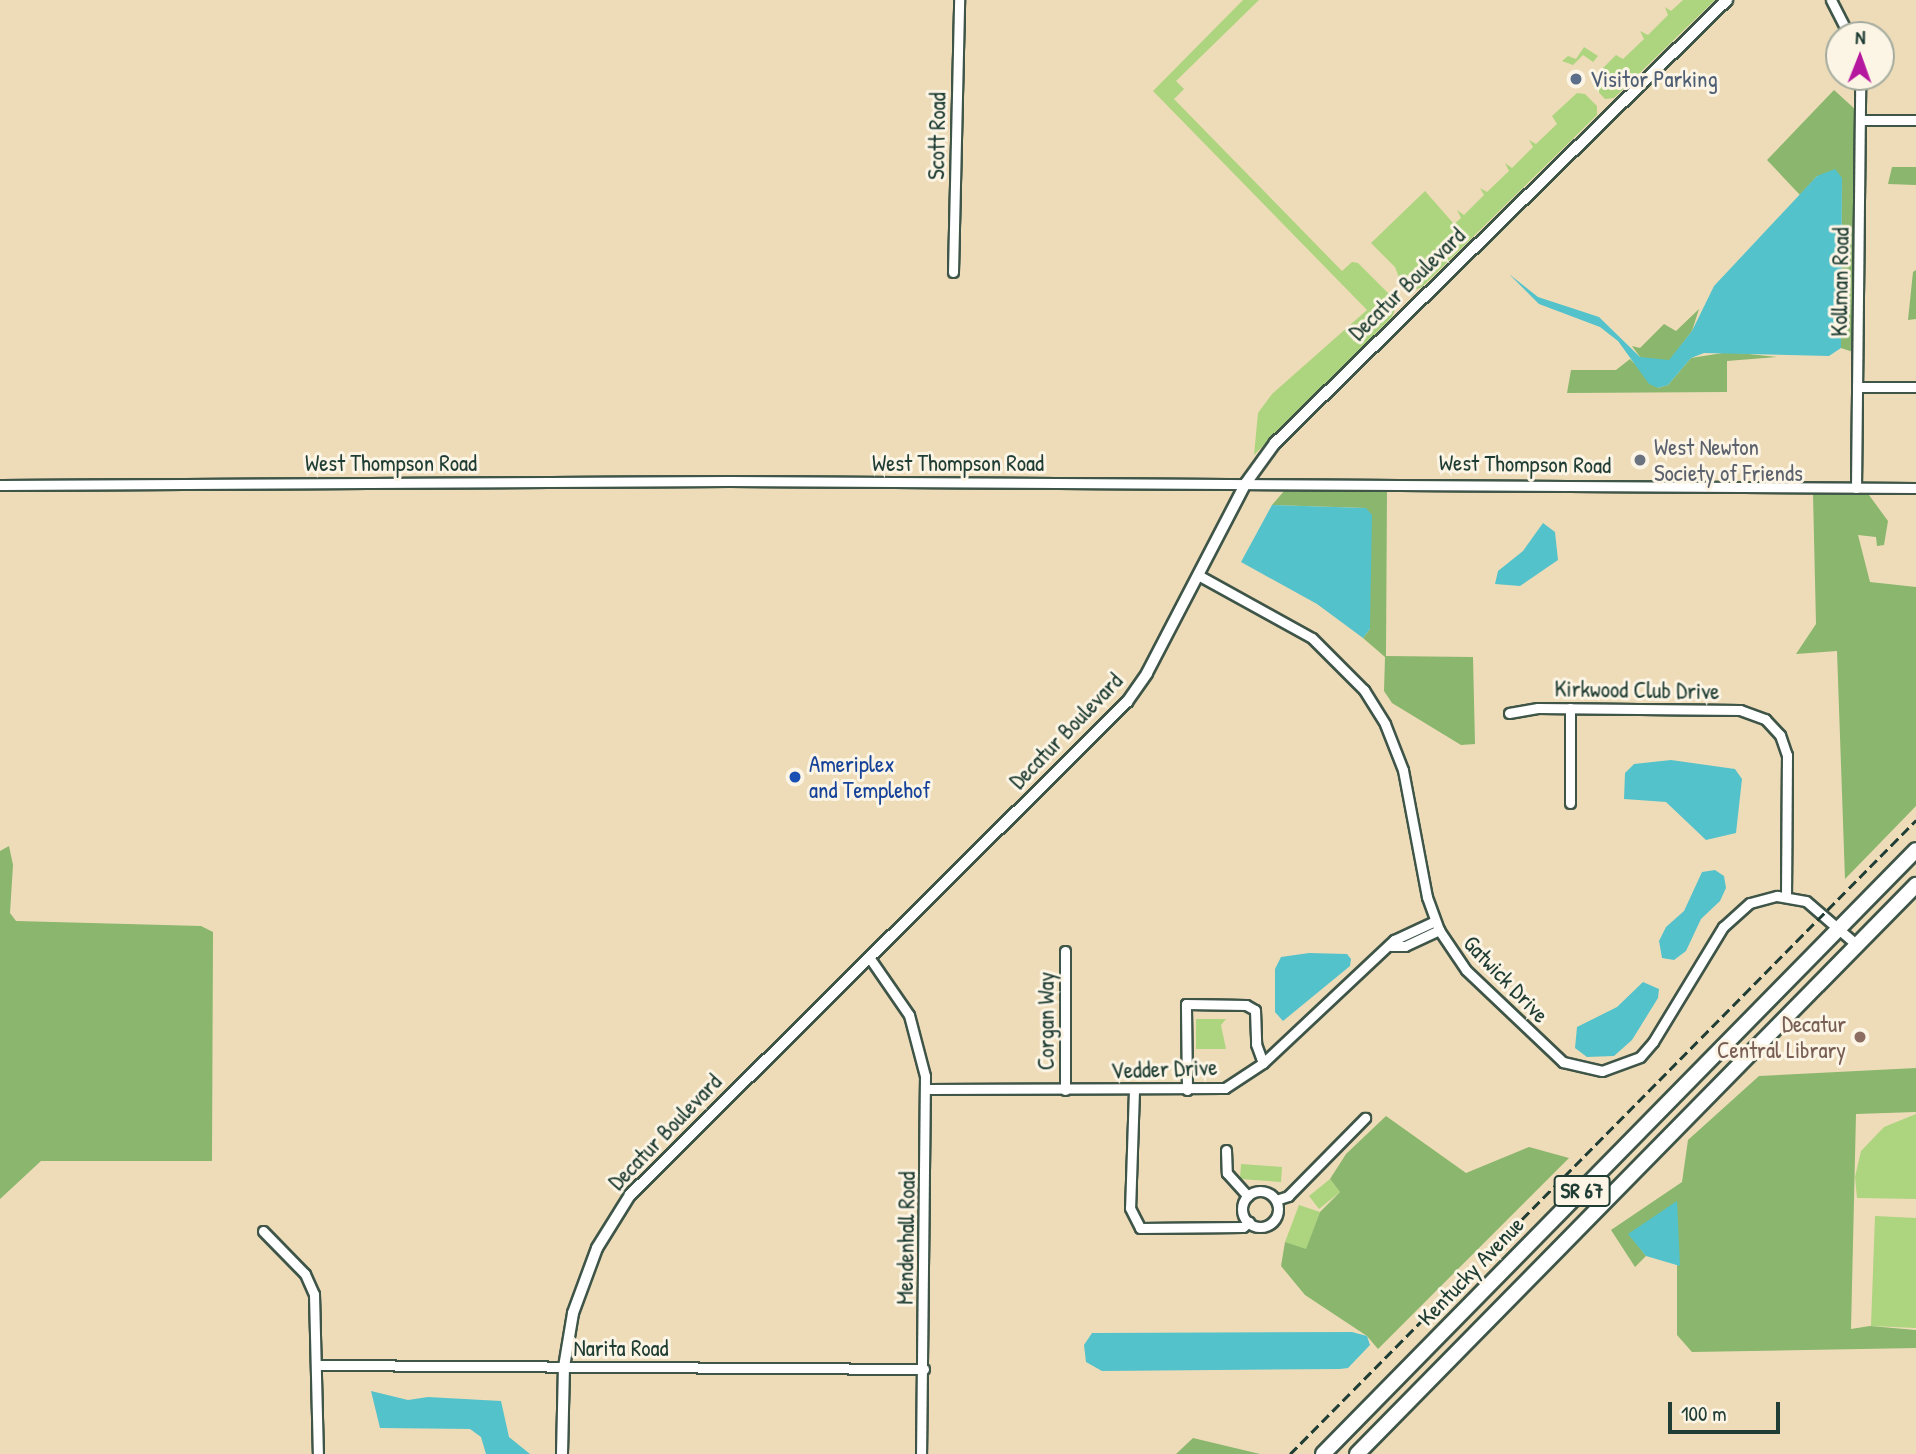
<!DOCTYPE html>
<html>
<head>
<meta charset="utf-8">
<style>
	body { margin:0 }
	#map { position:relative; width:1916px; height:1454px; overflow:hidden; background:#eedcb9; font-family:"Patrick Hand",sans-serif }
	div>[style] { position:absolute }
	.green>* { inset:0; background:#add47e }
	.forest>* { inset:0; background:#8ab66d }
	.water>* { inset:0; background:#54c2ca }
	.roads { filter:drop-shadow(2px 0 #3e5548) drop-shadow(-2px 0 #3e5548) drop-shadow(0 2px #3e5548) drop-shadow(0 -2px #3e5548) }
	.minor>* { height:9px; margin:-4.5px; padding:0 4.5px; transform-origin:4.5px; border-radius:4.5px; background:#fff }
	.minor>.ring { margin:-4.5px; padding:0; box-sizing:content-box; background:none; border:9px solid #fff; border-radius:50% }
	.tertiary>* { height:10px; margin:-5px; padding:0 5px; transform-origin:5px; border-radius:5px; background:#fff }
	.primary>* { height:14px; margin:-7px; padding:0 7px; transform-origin:7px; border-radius:7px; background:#fff }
	.rail>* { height:2.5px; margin-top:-1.25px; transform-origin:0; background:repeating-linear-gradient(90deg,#1f3d34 0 10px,transparent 0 15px) }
	.dots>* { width:19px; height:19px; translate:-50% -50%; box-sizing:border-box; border:4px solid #fcf5e5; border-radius:50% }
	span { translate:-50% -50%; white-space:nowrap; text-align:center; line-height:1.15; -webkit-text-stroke:6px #fcf5e5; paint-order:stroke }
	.shield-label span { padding:2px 5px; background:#fcf5e5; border:2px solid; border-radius:5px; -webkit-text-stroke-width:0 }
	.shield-label { font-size:21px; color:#1f3d34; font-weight:700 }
	.service-label { font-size:23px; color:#4e5e75 }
	.left { translate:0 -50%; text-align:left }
	.street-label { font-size:23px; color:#1f3d34 }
	.worship-label { font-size:23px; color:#5b616d }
	.transit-label { font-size:23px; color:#164399 }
	.education-label { font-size:23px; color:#785e54 }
	.right { translate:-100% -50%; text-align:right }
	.north { position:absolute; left:1825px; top:21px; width:70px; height:70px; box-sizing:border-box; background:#fcf5e5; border:2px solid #a4ab9e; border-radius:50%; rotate:1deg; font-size:19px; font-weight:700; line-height:28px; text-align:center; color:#1f3d34 }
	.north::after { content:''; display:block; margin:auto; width:24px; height:32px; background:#b5179e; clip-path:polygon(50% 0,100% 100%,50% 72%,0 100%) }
	.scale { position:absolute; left:1668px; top:1402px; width:112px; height:32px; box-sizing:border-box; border:4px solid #1f3d34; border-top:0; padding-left:9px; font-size:21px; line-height:24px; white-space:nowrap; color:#1f3d34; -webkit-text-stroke:5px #fcf5e5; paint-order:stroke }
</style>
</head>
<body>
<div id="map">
	<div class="green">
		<i style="clip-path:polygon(1243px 0,1259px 0,1176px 81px,1184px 89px,1174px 99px,1342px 271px,1352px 262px,1358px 263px,1392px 297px,1396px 307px,1392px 317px,1254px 455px,1258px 413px,1272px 394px,1367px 310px,1153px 91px)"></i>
		<i style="clip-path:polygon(1683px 0,1715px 0,1614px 98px,1605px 99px,1593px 86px,1593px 78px,1616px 55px,1623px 59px,1644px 39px,1640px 31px,1648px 35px,1668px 15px,1665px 7px,1671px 11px)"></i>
		<i style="clip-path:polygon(1584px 47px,1598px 56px,1593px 62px,1583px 55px,1573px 65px,1562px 61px,1568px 56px,1576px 59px)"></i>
		<i style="clip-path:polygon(1577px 93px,1585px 94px,1597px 106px,1597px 115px,1422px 287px,1410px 292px,1403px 288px,1395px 267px,1371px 243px,1425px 191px,1454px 224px,1461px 218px,1457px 210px,1464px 215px,1484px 195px,1480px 188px,1487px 192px,1509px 171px,1505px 163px,1512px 168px,1533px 147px,1529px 140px,1536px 144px,1557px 124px,1552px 116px)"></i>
		<i style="clip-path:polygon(1196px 1019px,1226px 1019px,1221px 1025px,1226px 1049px,1196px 1049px)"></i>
		<i style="clip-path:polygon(1916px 1114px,1916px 1199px,1857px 1198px,1855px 1177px,1861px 1151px,1884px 1127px)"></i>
		<i style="clip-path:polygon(1241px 1164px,1282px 1167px,1281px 1182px,1240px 1179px)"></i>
		<i style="clip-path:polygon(1330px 1179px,1340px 1192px,1319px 1209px,1309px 1196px)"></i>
		<i style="clip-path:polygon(1299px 1205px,1320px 1212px,1306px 1250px,1285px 1242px)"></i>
		<i style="clip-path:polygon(1875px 1216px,1916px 1218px,1916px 1328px,1871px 1326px)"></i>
	</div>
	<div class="forest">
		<i style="clip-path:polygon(1834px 90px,1857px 111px,1853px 352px,1841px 348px,1842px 178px,1817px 176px,1800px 195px,1767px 160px)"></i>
		<i style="clip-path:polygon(1892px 167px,1916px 167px,1916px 185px,1888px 184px)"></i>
		<i style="clip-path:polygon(1916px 270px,1916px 319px,1908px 320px,1913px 272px)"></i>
		<i style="clip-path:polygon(1699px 309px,1692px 331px,1670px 360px,1650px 361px,1640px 357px,1632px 346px,1640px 348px,1664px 324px,1676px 331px)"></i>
		<i style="clip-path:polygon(1729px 352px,1777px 357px,1727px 361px,1727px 392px,1567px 393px,1571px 370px,1616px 370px,1630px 359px,1658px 388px,1668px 385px,1691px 358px)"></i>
		<i style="clip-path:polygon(1285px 490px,1387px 491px,1386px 656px,1473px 657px,1475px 744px,1461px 745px,1392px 703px,1384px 691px,1385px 657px,1363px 638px,1370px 629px,1366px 508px,1272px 505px)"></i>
		<i style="clip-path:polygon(1813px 494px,1869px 495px,1888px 521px,1884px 545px,1877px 546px,1876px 537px,1858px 535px,1870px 582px,1916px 587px,1916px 806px,1845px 879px,1837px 651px,1796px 654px,1816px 624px)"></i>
		<i style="clip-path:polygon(9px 846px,13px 865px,10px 913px,16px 921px,201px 926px,213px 932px,212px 1161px,41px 1161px,0 1199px,0 851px)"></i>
		<i style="clip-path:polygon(1916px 1068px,1916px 1112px,1856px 1114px,1851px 1329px,1870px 1326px,1916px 1330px,1916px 1348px,1692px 1352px,1677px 1335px,1677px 1202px,1629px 1234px,1646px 1256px,1635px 1267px,1611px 1230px,1682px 1182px,1688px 1140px,1759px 1076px)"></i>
		<i style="clip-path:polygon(1386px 1116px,1466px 1173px,1529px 1147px,1569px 1158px,1378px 1349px,1367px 1336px,1305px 1295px,1281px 1266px,1285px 1242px,1306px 1249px,1320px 1212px,1340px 1192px,1330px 1179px,1346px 1154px)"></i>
		<i style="clip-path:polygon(1193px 1438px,1260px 1454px,1176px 1454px)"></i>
	</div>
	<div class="water">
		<i style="clip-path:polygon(1835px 169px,1842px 178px,1841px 348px,1829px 356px,1704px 353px,1691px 358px,1668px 385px,1658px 388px,1649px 384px,1618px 341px,1600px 327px,1539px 304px,1509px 274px,1538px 297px,1599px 317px,1640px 357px,1669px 360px,1692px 331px,1714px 286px,1817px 176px)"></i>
		<i style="clip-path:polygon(1272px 505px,1366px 508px,1372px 515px,1370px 629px,1363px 638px,1317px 604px,1241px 562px)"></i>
		<i style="clip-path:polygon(1543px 523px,1555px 532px,1558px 560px,1520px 586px,1495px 584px,1498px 571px,1523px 551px)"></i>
		<i style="clip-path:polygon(1671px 760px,1735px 769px,1742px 779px,1736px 833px,1706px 840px,1666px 802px,1624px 799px,1625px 773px,1634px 764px)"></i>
		<i style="clip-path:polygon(1715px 870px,1724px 876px,1726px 888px,1720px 901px,1701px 919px,1686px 951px,1674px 960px,1662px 958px,1659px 941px,1666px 927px,1684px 911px,1702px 872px)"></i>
		<i style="clip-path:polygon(1309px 953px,1347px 954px,1351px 959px,1350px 966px,1283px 1021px,1275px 1012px,1275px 969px,1281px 957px)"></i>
		<i style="clip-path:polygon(1643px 982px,1659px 989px,1658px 998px,1632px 1040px,1614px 1056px,1587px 1057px,1575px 1048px,1577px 1027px,1617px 1007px)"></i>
		<i style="clip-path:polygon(1677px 1201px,1680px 1266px,1646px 1256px,1628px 1234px)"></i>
		<i style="clip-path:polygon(1352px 1332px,1367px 1336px,1370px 1345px,1348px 1368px,1340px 1369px,1102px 1371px,1086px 1362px,1084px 1345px,1092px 1333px)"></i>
		<i style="clip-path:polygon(371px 1391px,408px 1400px,428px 1397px,501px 1401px,509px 1437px,530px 1454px,486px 1454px,481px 1437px,470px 1429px,380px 1428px)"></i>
	</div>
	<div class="roads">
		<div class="minor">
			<i style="left:1831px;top:0;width:39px;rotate:63deg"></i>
			<i style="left:1863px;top:120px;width:53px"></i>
			<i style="left:953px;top:272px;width:272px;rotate:-88.7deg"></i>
			<i style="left:1857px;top:387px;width:59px"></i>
			<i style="left:0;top:485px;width:729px;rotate:-0.31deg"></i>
			<i style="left:729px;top:481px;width:1187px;rotate:0.34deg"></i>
			<i style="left:1856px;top:488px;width:411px;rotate:-89.4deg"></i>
			<i style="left:1198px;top:575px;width:130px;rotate:28.9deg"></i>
			<i style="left:1312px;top:638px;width:74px;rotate:45deg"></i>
			<i style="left:1364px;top:690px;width:40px;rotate:58deg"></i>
			<i style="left:1385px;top:724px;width:49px;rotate:68.6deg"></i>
			<i style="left:1403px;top:770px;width:129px;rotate:79.3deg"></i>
			<i style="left:1427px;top:897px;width:35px;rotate:70deg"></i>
			<i style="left:1439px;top:930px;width:48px;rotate:56deg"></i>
			<i style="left:1466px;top:970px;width:134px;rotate:43.5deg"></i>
			<i style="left:1563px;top:1062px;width:40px;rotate:13deg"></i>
			<i style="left:1602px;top:1071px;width:40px;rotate:-20.2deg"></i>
			<i style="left:1640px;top:1057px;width:20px;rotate:-49deg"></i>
			<i style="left:1653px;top:1042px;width:135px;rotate:-58.7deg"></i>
			<i style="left:1723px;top:927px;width:36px;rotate:-42deg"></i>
			<i style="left:1750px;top:903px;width:28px;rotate:-15deg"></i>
			<i style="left:1777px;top:896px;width:29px;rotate:10deg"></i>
			<i style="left:1806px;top:901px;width:67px;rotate:40.8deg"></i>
			<i style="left:1570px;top:708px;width:95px;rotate:90deg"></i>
			<i style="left:1509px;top:713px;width:29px;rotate:-10deg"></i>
			<i style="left:1538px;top:708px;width:202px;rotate:0.6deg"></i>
			<i style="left:1740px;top:710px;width:27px;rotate:20deg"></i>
			<i style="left:1765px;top:719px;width:22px;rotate:47deg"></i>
			<i style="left:1780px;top:735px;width:21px;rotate:71deg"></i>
			<i style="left:1787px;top:755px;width:141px;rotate:90.4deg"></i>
			<i style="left:1391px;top:946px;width:14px"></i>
			<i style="left:1405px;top:946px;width:38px;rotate:-25deg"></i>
			<i style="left:1065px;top:951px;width:139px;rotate:90deg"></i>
			<i style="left:869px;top:957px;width:70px;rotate:55.4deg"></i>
			<i style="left:909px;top:1015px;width:63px;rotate:75.3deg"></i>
			<i style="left:925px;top:1076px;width:378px;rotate:90.6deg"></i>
			<i style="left:927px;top:1089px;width:298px;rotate:-0.2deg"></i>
			<i style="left:1225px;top:1088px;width:45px;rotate:-33.3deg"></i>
			<i style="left:1263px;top:1063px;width:180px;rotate:-43.2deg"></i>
			<i style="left:1394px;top:940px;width:45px;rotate:-24.9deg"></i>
			<i style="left:1134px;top:1090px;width:118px;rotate:91.9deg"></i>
			<i style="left:1130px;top:1208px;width:22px;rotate:63deg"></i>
			<i style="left:1140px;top:1228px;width:103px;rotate:-0.6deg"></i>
			<i style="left:1243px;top:1227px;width:8px;rotate:-40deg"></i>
			<i style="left:1187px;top:1090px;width:86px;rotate:-90.7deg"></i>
			<i style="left:1186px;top:1004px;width:60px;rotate:1deg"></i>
			<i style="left:1246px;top:1005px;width:10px;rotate:29deg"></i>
			<i style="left:1255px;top:1010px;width:34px;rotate:88deg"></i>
			<i style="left:1256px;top:1044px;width:20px;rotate:70deg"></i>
			<i style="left:1226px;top:1150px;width:23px;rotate:88deg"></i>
			<i style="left:1227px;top:1173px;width:31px;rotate:48deg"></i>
			<i class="ring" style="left:1242px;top:1191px;width:27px;height:27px"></i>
			<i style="left:1276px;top:1200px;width:13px;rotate:-18deg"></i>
			<i style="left:1288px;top:1196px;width:110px;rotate:-45.4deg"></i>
			<i style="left:263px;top:1231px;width:60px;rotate:45.7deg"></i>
			<i style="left:305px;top:1274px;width:22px;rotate:66deg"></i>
			<i style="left:314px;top:1294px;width:160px;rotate:88.6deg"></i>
			<i style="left:319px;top:1365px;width:605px;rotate:0.38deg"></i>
		</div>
		<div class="tertiary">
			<i style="left:562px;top:1454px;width:87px;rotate:-88.7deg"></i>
			<i style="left:564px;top:1367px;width:55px;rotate:-80.5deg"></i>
			<i style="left:573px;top:1313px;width:69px;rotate:-69.7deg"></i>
			<i style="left:597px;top:1248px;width:62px;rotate:-58.1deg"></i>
			<i style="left:630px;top:1195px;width:700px;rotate:-44.77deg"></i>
			<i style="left:1127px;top:702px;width:35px;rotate:-55deg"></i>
			<i style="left:1147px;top:673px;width:214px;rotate:-62.5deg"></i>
			<i style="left:1246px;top:483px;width:49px;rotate:-54.1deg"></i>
			<i style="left:1275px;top:443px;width:633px;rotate:-44.42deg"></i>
		</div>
		<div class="primary">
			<i style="left:1323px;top:1454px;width:846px;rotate:-45.53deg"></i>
			<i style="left:1357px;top:1454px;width:798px;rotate:-45.51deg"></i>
		</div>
	</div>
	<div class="rail">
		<i style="left:1290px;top:1454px;width:891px;rotate:-45.36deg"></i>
	</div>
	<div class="dots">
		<i style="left:1576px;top:79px;background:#5c6f8a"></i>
		<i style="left:1640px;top:460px;background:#6b7280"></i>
		<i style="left:795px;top:777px;background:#1a4fb4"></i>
		<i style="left:1860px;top:1037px;background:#8d6e63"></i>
	</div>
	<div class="shield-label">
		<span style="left:1582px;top:1191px">SR 67</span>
	</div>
	<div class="service-label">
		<span class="left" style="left:1590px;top:79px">Visitor Parking</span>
	</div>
	<div class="street-label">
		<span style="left:937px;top:136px;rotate:-89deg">Scott Road</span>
		<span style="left:1840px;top:282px;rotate:-89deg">Kollman Road</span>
		<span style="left:1407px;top:284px;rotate:-44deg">Decatur Boulevard</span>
		<span style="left:391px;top:463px">West Thompson Road</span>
		<span style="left:958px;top:463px">West Thompson Road</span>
		<span style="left:1525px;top:464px;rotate:1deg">West Thompson Road</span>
		<span style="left:1637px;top:690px;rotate:1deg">Kirkwood Club Drive</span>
		<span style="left:1066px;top:731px;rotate:-46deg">Decatur Boulevard</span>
		<span style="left:1506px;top:979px;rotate:46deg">Gatwick Drive</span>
		<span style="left:1046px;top:1021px;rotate:-90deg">Corgan Way</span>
		<span style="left:1164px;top:1069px;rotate:-2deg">Vedder Drive</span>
		<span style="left:665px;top:1132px;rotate:-46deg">Decatur Boulevard</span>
		<span style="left:906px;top:1238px;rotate:-89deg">Mendenhall Road</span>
		<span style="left:1471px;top:1271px;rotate:-46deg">Kentucky Avenue</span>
		<span style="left:621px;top:1348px">Narita Road</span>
	</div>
	<div class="worship-label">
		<span class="left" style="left:1654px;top:460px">West Newton<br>Society of Friends</span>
	</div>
	<div class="transit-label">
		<span class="left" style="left:809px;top:777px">Ameriplex<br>and Templehof</span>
	</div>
	<div class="education-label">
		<span class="right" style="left:1846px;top:1037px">Decatur<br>Central Library</span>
	</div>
	<div class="north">N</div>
	<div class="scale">100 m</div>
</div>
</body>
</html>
